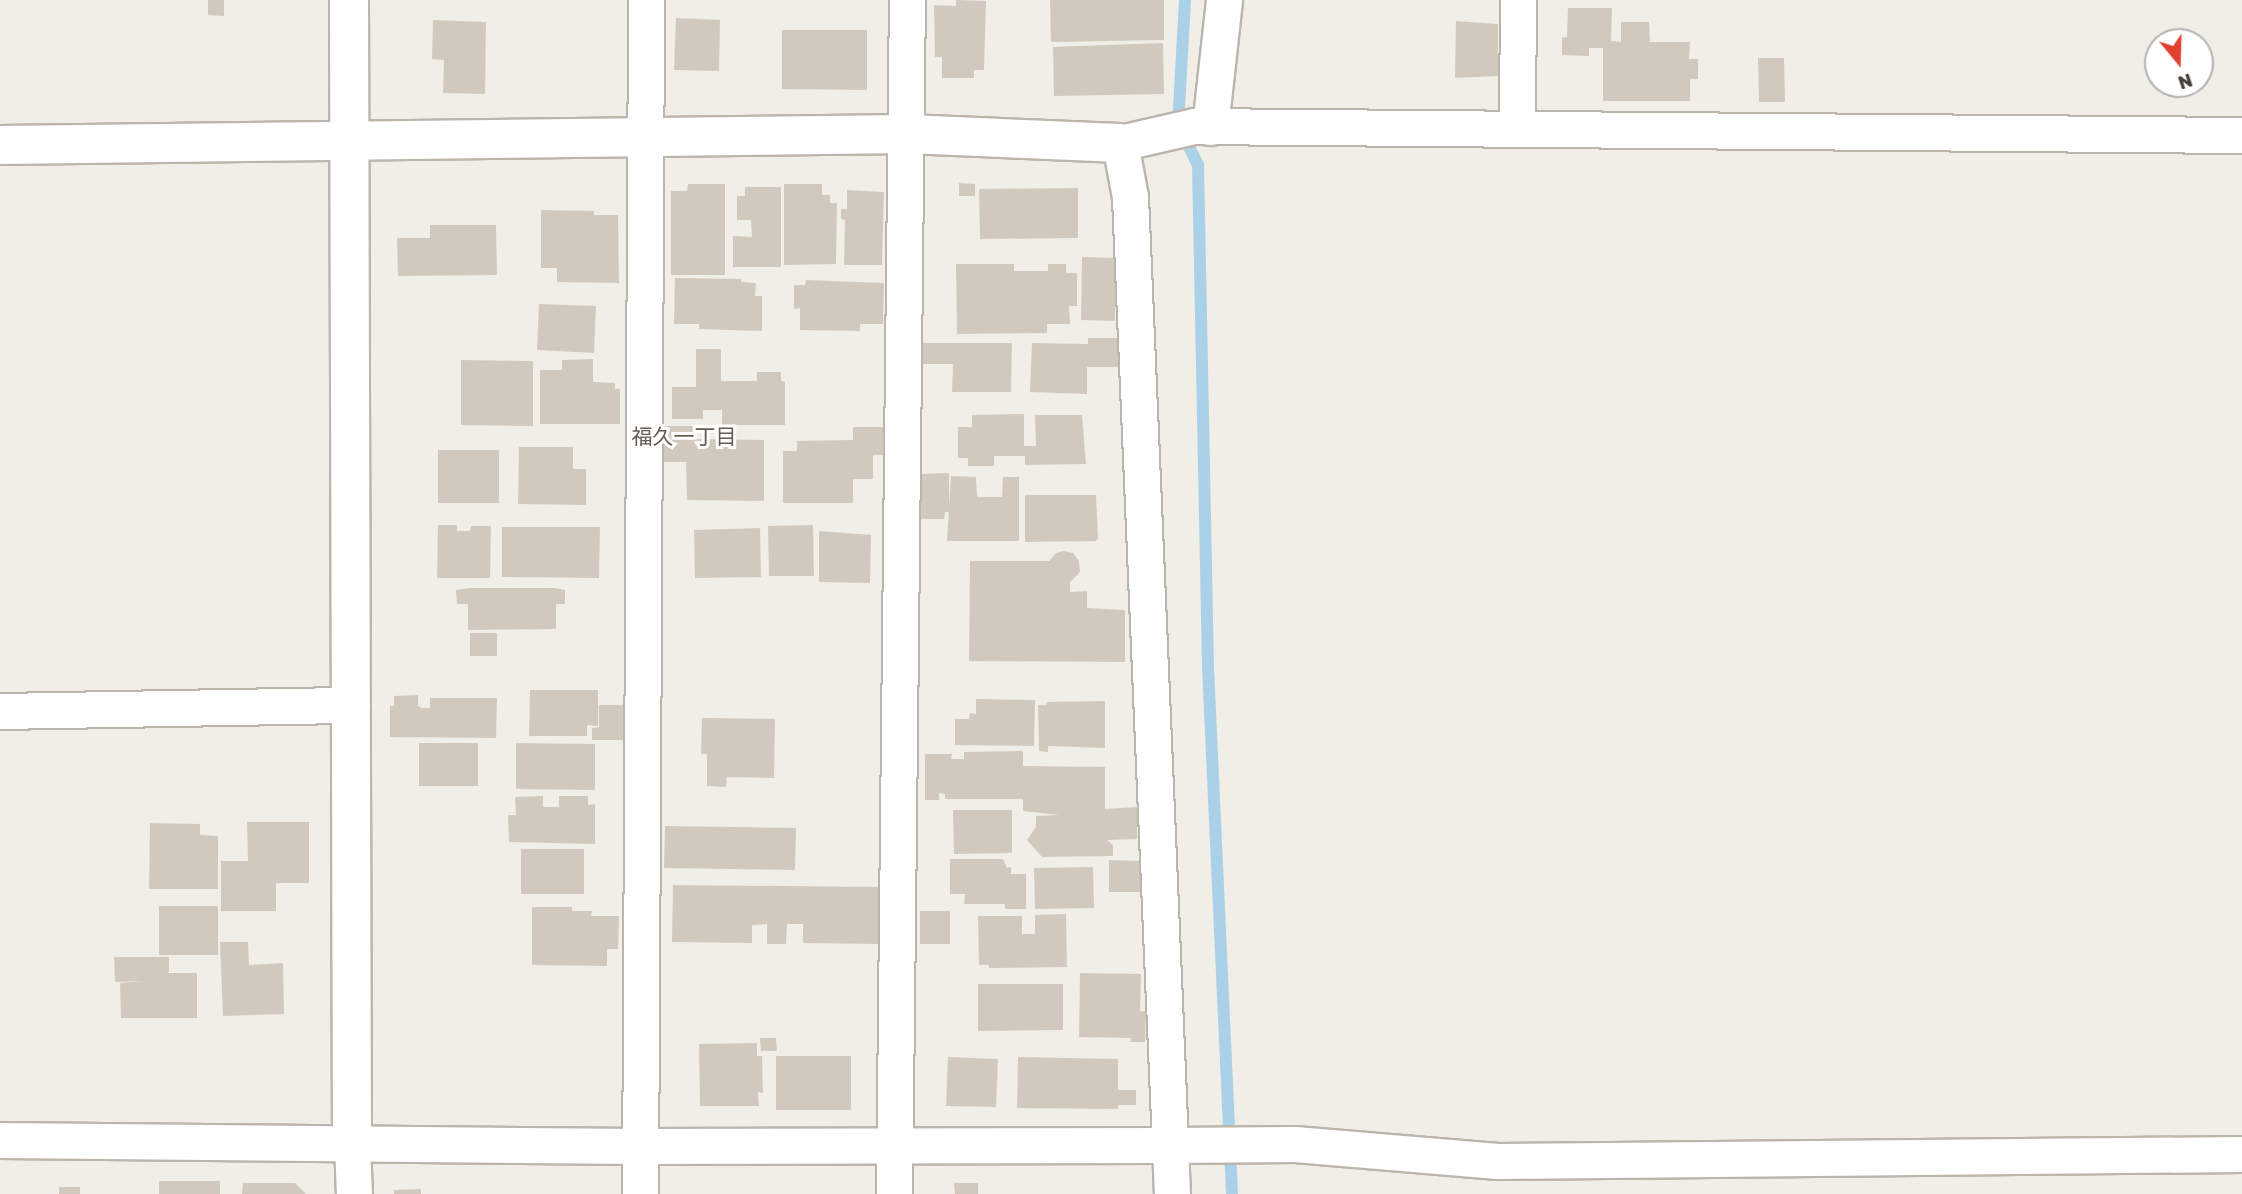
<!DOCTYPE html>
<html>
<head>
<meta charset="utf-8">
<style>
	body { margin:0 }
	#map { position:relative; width:2242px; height:1194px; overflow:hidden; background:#f1eee7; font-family:Rubik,"Noto Sans JP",sans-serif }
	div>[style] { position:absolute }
	.stream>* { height:12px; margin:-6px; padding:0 6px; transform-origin:6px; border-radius:6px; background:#aad1e8 }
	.building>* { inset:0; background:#d2c9be }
	.roads { filter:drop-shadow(2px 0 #bcb5ab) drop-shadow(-2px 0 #bcb5ab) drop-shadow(0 2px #bcb5ab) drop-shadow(0 -2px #bcb5ab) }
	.minor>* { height:35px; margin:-17.5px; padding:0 17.5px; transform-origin:17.5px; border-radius:17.5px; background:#fff }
	.tertiary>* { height:38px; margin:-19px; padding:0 19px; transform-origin:19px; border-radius:19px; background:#fff }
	span { translate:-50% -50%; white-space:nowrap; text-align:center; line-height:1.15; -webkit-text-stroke:6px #fff; paint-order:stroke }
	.neighbourhood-label { font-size:21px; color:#655b4f }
	.north { position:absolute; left:2144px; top:28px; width:70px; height:70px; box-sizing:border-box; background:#fff; border:2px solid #b4b2af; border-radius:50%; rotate:161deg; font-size:19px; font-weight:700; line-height:28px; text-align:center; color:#443e37 }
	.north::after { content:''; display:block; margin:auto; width:24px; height:32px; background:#e2402e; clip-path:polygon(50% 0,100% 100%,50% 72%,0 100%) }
</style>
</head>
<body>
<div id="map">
	<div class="stream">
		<i style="left:1185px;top:0;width:125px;rotate:93.2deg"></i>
		<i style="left:1178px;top:125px;width:45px;rotate:63.4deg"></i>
		<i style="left:1198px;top:165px;width:502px;rotate:88.86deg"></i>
		<i style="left:1208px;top:667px;width:528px;rotate:87.39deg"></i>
	</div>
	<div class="building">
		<i style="clip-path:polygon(208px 0,224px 0,224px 16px,208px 15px)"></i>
		<i style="clip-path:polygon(956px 0,986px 1px,984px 70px,974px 70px,974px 78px,942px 78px,942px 57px,935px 57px,934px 5px,956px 6px)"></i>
		<i style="clip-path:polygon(1050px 0,1164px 0,1164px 40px,1051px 42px)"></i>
		<i style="clip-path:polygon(1568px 8px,1612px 8px,1611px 41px,1621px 42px,1621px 22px,1649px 22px,1650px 42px,1690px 42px,1689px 59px,1698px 59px,1698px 79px,1690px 79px,1690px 101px,1603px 101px,1603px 48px,1589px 48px,1589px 56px,1562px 55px,1562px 38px,1567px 37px)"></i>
		<i style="clip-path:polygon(676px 18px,720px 20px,719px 71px,674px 70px)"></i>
		<i style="clip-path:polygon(433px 20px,486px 22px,485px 94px,443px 93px,444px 60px,432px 59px)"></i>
		<i style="clip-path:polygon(1456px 21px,1498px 24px,1498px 76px,1455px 78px)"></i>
		<i style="clip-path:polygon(782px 30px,867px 30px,867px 90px,782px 89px)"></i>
		<i style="clip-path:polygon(1163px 43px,1164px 94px,1054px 96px,1053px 47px)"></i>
		<i style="clip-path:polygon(1758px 58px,1784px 58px,1785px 102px,1759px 102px)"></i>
		<i style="clip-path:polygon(959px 183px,975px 184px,975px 196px,959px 196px)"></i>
		<i style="clip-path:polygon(688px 184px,725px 184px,725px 275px,671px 275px,671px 191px,687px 191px)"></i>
		<i style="clip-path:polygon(784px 184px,822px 184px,822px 195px,830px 195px,830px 203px,837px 203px,836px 264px,784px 265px)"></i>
		<i style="clip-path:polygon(745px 187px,781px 187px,781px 267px,733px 267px,733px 236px,752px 237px,751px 220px,737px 220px,737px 196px,745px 196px)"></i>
		<i style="clip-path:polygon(1078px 188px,1078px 238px,980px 239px,979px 189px)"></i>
		<i style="clip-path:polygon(847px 190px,884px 192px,882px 265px,844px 265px,845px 220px,841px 219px,841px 209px,847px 209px)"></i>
		<i style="clip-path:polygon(541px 210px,594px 211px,594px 215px,618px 215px,619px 283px,557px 282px,557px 268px,541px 268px)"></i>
		<i style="clip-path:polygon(430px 225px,496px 225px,497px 275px,398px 276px,397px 238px,430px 238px)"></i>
		<i style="clip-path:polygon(1082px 257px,1116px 258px,1115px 321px,1081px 320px)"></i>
		<i style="clip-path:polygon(956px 264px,1014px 264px,1014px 271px,1048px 271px,1048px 264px,1066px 264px,1066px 273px,1077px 273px,1077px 306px,1069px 306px,1070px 324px,1047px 324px,1047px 333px,957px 334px)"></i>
		<i style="clip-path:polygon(675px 278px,741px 279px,741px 282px,756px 283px,755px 296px,762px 296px,762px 331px,699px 329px,699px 324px,674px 324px)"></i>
		<i style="clip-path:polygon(806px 280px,884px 283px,883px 324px,860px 324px,860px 331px,800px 330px,800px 308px,794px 309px,794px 285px,805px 285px)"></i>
		<i style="clip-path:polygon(539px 304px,596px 306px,594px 353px,537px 350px)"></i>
		<i style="clip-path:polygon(1088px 338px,1120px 338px,1119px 367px,1087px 367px,1087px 394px,1030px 392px,1032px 343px,1088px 344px)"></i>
		<i style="clip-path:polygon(921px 343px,1012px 343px,1011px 392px,952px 392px,953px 364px,920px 364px)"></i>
		<i style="clip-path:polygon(696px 349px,721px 349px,721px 381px,757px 381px,757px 372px,781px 372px,781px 381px,785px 382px,785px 425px,722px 425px,722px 410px,703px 410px,703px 419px,672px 419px,672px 387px,696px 387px)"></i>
		<i style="clip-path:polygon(593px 359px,593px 382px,615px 383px,615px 389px,620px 389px,620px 424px,540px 424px,540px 370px,562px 370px,562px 360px)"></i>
		<i style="clip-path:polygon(461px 360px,533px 361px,533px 426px,461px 425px)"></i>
		<i style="clip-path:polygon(1024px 414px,1024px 446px,1036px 446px,1035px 415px,1082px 415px,1086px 464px,1025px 465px,1025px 456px,994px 456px,994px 466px,968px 466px,968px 458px,958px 458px,958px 427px,972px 427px,972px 415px)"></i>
		<i style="clip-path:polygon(664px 426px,694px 426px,694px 439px,764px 440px,764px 501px,687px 500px,686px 462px,664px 462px)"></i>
		<i style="clip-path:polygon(853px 427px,883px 427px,883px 455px,873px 455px,873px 479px,853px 479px,853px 503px,783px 503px,783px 451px,797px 451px,797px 441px,853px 440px)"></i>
		<i style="clip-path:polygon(519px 447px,573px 447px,573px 469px,586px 469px,586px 505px,518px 504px)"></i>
		<i style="clip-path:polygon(438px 450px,499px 450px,499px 503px,438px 503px)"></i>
		<i style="clip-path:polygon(949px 473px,949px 512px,945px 512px,944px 519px,921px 519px,921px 474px)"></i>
		<i style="clip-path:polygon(951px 476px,976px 477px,977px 497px,1002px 497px,1003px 477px,1019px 477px,1019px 541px,947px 541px)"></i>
		<i style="clip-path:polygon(1025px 495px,1096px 495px,1098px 538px,1096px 541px,1025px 542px)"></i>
		<i style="clip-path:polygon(438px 525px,457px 525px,457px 531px,470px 531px,471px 526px,491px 526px,490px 578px,437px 578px)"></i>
		<i style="clip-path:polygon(813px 525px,814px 576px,769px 576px,768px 526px)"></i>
		<i style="clip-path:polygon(502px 527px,600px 527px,599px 578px,502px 577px)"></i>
		<i style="clip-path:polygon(760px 528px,761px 577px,695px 578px,694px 530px)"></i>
		<i style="clip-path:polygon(819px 531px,871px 535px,870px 583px,819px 582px)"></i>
		<i style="clip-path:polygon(1063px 551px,1073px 553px,1079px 561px,1080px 572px,1070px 582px,1070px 592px,1087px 591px,1087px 608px,1125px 610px,1125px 662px,969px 661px,970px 561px,1049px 561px,1056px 553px)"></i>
		<i style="clip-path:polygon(469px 588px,555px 588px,565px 590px,565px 604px,556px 604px,556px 629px,468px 630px,468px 604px,457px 604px,456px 590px)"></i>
		<i style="clip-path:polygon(470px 633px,497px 633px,497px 656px,470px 656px)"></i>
		<i style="clip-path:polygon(530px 690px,598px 690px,598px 726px,587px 725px,587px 736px,529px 736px)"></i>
		<i style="clip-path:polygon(418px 695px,418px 706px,422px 708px,430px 708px,430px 698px,497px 698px,496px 738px,390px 737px,390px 706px,394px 706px,394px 696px)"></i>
		<i style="clip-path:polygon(976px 699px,1035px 700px,1034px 746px,955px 745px,955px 719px,969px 719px,970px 713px,976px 714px)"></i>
		<i style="clip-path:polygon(1105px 701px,1105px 748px,1048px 746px,1048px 752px,1039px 751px,1038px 705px,1047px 705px,1046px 702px)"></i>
		<i style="clip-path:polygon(599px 705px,624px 705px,624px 740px,592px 740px,592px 728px,599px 727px)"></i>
		<i style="clip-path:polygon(702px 718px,775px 719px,774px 778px,727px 777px,726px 787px,707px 786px,707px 754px,701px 754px)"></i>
		<i style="clip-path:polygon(419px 743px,478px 743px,478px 786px,419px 786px)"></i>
		<i style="clip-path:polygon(516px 743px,595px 744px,595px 790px,516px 789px)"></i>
		<i style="clip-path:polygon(1023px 751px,1023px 766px,1105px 767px,1105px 809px,1137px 807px,1137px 839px,1107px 840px,1113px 845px,1113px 856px,1042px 857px,1027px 840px,1036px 827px,1036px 816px,1059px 815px,1023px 811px,1023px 799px,945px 799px,945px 794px,939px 793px,939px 800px,925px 800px,925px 754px,952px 754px,951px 759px,964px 759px,964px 752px)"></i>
		<i style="clip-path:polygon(543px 796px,543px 807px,559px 807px,559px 796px,588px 796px,588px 805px,595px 804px,595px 844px,509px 842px,508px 815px,516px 815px,515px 797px)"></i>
		<i style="clip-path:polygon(953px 810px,1012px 810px,1012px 853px,954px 854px)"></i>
		<i style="clip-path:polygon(247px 822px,309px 822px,309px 883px,276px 883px,276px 911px,221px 911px,221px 861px,248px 861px)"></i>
		<i style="clip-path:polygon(150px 823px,200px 824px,200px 835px,218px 836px,218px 889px,149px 889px)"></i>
		<i style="clip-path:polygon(665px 826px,796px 828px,795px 870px,664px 868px)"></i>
		<i style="clip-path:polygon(521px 849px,584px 849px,584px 894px,521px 894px)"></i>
		<i style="clip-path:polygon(950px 859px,1003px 859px,1007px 868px,1011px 867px,1011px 874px,1026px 874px,1026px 909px,1005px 909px,1005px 904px,964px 904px,965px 894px,950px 894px)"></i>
		<i style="clip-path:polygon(1109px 860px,1140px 861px,1140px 892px,1109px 892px)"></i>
		<i style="clip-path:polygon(1093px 867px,1094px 908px,1035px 909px,1034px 868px)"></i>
		<i style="clip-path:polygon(673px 885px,881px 887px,881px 944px,803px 943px,803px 924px,787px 924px,786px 944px,767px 944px,767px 924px,752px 925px,752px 943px,672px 942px)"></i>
		<i style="clip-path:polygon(159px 906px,218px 906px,218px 955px,159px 955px)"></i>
		<i style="clip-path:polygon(532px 907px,572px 907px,572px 911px,592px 911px,591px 916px,619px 916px,618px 949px,607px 949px,607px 966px,532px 965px)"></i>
		<i style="clip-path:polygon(920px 911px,950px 911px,950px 944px,920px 944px)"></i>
		<i style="clip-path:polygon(1066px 914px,1067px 967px,989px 968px,989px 965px,979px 965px,978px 916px,1022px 916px,1022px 934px,1035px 934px,1035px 915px)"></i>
		<i style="clip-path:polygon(220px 942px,248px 942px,249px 965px,283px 963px,284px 1014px,223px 1016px)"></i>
		<i style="clip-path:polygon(114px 957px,169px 957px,169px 972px,167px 973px,197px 973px,197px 1018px,121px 1018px,120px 983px,144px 981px,115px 982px)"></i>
		<i style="clip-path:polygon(1080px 973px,1141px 974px,1140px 1011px,1146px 1011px,1145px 1042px,1130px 1042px,1131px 1038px,1079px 1037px)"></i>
		<i style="clip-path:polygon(978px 984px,1063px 984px,1063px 1030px,978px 1031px)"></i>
		<i style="clip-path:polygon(760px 1038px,776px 1038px,777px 1051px,761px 1051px)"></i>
		<i style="clip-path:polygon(757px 1043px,757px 1056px,762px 1056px,763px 1093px,758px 1092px,759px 1106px,700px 1106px,699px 1044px)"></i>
		<i style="clip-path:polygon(776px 1056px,851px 1056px,851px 1110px,776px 1110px)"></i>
		<i style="clip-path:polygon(948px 1057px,998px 1059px,996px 1107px,946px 1106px)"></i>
		<i style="clip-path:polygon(1018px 1057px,1118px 1059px,1118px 1090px,1136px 1090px,1136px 1105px,1118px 1105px,1118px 1109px,1017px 1108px)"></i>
		<i style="clip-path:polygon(159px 1181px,220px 1181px,220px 1194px,159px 1194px)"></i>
		<i style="clip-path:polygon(243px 1183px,295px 1183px,306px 1194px,242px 1194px)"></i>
		<i style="clip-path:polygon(954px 1183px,978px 1183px,978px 1194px,955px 1194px)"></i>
		<i style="clip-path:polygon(59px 1187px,80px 1187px,80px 1194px,59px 1194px)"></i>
		<i style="clip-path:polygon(421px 1189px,421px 1194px,394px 1194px,394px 1190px)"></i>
	</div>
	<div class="roads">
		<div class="minor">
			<i style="left:1210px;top:127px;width:128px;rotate:-83.7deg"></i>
			<i style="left:1517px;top:129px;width:129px;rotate:-89.6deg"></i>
			<i style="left:2242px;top:135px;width:1048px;rotate:-179.51deg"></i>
			<i style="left:1194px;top:126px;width:76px;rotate:167.1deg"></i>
			<i style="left:1120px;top:143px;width:55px;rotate:79.5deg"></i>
			<i style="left:1130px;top:197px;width:949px;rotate:87.58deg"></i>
			<i style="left:1170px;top:1145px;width:125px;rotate:-0.5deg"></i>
			<i style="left:1295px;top:1144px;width:203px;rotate:4.8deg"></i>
			<i style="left:1497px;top:1161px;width:745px;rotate:-0.54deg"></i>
			<i style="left:0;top:711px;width:352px;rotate:-1deg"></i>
			<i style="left:0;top:1140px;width:640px;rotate:0.54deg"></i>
			<i style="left:640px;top:1146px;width:530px;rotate:-0.11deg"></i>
			<i style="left:1170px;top:1145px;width:49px;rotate:87.7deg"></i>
			<i style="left:352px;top:1143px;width:51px;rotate:87.8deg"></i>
			<i style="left:640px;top:1194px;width:1194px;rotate:-89.71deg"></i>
			<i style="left:894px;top:1194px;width:1194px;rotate:-89.38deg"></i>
		</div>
		<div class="tertiary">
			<i style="left:349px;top:0;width:1143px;rotate:89.85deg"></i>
			<i style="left:0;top:145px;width:907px;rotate:-0.69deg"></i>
			<i style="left:907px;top:134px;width:213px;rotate:2.4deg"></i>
		</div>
	</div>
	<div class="neighbourhood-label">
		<span style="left:684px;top:437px">福久一丁目</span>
	</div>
	<div class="north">N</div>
</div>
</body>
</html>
